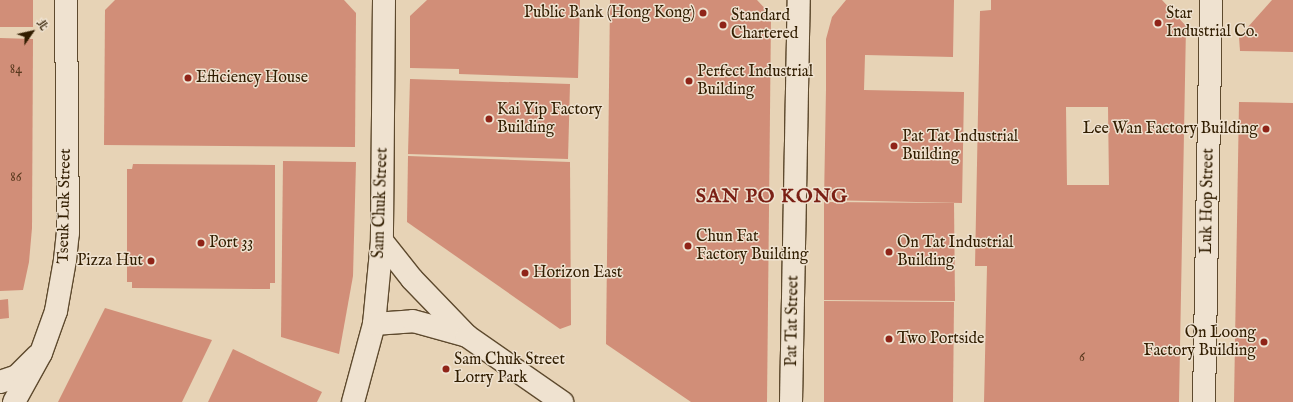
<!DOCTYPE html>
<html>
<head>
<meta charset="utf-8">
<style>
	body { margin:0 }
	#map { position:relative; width:1293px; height:402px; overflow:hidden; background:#e7d3b6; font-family:"IM FELL English","Noto Serif TC",serif }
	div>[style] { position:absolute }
	.building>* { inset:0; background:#d18e78 }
	.roads { filter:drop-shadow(1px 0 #5e4a2e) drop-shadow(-1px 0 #5e4a2e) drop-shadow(0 1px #5e4a2e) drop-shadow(0 -1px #5e4a2e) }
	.street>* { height:22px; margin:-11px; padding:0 11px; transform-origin:11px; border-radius:11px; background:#efe2d0 }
	.secondary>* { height:22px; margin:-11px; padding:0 11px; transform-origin:11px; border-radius:11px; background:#efe2d0 }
	.dots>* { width:11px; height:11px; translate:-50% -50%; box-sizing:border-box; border:2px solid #efe2d0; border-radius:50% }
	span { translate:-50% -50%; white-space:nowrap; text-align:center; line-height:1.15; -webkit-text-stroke:3px #efe2d0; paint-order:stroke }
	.number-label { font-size:14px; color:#59391e }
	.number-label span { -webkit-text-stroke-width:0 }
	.poi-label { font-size:16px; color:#311d00 }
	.right { translate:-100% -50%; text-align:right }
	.left { translate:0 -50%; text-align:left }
	.street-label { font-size:16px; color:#311d00 }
	.district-label { font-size:20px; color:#7a1f14; font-weight:700; letter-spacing:1px }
	.north { position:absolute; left:12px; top:12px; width:40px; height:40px; -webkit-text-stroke:3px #efe2d0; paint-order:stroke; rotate:56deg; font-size:11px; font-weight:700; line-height:16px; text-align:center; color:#311d00 }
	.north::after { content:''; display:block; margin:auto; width:14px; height:18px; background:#311d00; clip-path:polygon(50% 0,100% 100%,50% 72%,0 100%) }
</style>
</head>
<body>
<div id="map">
	<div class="building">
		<i style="clip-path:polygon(0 0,33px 0,33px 27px,0 27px)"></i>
		<i style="clip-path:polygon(115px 0,344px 0,356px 13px,355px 147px,104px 145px,105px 10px)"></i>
		<i style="clip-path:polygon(427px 0,580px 0,578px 78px,459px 74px,459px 69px,410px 68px,410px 16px)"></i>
		<i style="clip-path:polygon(610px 0,757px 0,771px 15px,767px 402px,691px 402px,606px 344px)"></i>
		<i style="clip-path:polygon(846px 0,954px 0,953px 57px,865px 55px,864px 90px,964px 92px,962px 203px,824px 200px,826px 89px,844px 89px,826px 89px,826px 39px,832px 17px)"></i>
		<i style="clip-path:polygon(evenodd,991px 0,1162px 0,1186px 26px,1179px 402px,984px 402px,987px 266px,975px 266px,980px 11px,991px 10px,991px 0,1066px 107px,1108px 107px,1109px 185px,1067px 185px,1066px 107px)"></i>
		<i style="clip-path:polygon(1272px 0,1293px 0,1293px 52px,1240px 51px,1239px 37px)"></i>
		<i style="clip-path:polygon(0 38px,33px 39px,32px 228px,29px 262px,23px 290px,0 291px)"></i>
		<i style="clip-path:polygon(410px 79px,570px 84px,568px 159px,408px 154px)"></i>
		<i style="clip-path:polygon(1239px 102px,1293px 103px,1293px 402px,1234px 402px)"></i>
		<i style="clip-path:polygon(408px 156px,570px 162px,571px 325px,560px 329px,407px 222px)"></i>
		<i style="clip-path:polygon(283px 161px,356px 162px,353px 276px,339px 354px,281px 337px)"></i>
		<i style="clip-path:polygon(133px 164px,275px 165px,275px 283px,270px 283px,270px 289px,132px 288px,132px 282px,127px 282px,127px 169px,132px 169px)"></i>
		<i style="clip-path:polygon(824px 202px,954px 203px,955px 301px,824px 300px)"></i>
		<i style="clip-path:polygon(8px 299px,9px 318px,0 319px,0 300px)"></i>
		<i style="clip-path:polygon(824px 301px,954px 302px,953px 402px,824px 402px)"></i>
		<i style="clip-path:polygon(105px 308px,212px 340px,182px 402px,58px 402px)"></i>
		<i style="clip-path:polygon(233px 349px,322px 392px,317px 402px,208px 402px)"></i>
	</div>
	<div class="roads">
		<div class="street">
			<i style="left:0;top:382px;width:18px;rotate:-19deg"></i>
			<i style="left:17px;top:376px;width:28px;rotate:-45deg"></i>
			<i style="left:353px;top:402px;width:81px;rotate:-74.9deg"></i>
			<i style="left:791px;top:402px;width:402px;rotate:-88.9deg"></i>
			<i style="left:1204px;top:402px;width:402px;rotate:-89deg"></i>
		</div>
		<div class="secondary">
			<i style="left:384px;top:0;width:241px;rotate:90.5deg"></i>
			<i style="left:382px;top:241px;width:83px;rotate:95.5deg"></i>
			<i style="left:374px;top:324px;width:39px;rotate:-4deg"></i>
			<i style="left:413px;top:321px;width:56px;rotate:15.5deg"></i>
			<i style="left:382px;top:241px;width:48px;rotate:51.7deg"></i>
			<i style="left:412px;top:279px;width:79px;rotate:46deg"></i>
			<i style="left:467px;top:336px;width:116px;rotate:34.8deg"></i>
			<i style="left:14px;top:402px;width:56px;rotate:-61.1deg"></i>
			<i style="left:41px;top:353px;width:45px;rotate:-70.3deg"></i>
			<i style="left:56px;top:311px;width:52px;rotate:-80deg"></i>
			<i style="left:65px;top:260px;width:27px;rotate:-84deg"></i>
			<i style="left:68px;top:233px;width:233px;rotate:-90.5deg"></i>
		</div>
	</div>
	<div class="dots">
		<i style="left:703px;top:13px;background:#8f2418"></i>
		<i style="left:1158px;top:23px;background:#8f2418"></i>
		<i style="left:723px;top:25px;background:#8f2418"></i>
		<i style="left:188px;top:78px;background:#8f2418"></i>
		<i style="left:689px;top:81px;background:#8f2418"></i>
		<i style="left:489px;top:119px;background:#8f2418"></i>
		<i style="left:1266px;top:129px;background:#8f2418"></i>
		<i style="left:894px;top:146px;background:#8f2418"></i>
		<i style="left:201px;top:243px;background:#8f2418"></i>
		<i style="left:688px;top:246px;background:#8f2418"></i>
		<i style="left:889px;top:252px;background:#8f2418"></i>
		<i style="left:151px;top:261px;background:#8f2418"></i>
		<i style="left:525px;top:273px;background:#8f2418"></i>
		<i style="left:889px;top:339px;background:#8f2418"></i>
		<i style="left:1264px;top:342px;background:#8f2418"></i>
		<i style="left:446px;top:369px;background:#8f2418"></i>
	</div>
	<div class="number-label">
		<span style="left:16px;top:69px">84</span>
		<span style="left:16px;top:177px">86</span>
		<span style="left:1082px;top:357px">6</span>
	</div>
	<div class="poi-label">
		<span class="right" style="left:695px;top:13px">Public Bank (Hong Kong)</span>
		<span class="left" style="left:1166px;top:23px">Star<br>Industrial Co.</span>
		<span class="left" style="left:731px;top:25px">Standard<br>Chartered</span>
		<span class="left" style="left:697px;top:81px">Perfect Industrial<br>Building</span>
		<span class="left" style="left:196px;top:78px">Efficiency House</span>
		<span class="left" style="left:497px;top:119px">Kai Yip Factory<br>Building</span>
		<span class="right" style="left:1258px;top:129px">Lee Wan Factory Building</span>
		<span class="left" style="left:902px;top:146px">Pat Tat Industrial<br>Building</span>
		<span class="left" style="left:696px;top:246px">Chun Fat<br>Factory Building</span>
		<span class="left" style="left:209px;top:243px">Port 33</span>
		<span class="left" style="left:897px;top:252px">On Tat Industrial<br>Building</span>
		<span class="right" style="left:143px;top:261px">Pizza Hut</span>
		<span class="left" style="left:533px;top:273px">Horizon East</span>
		<span class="right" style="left:1256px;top:342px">On Loong<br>Factory Building</span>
		<span class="left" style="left:897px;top:339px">Two Portside</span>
		<span class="left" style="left:454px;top:369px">Sam Chuk Street<br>Lorry Park</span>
	</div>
	<div class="street-label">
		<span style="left:1208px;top:201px;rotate:-89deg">Luk Hop Street</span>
		<span style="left:381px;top:203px;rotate:-88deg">Sam Chuk Street</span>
		<span style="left:65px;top:206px;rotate:-89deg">Tseuk Luk Street</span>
		<span style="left:793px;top:321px;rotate:-89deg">Pat Tat Street</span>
	</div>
	<div class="district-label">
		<span style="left:772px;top:196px">SAN PO KONG</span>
	</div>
	<div class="north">北</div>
</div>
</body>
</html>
